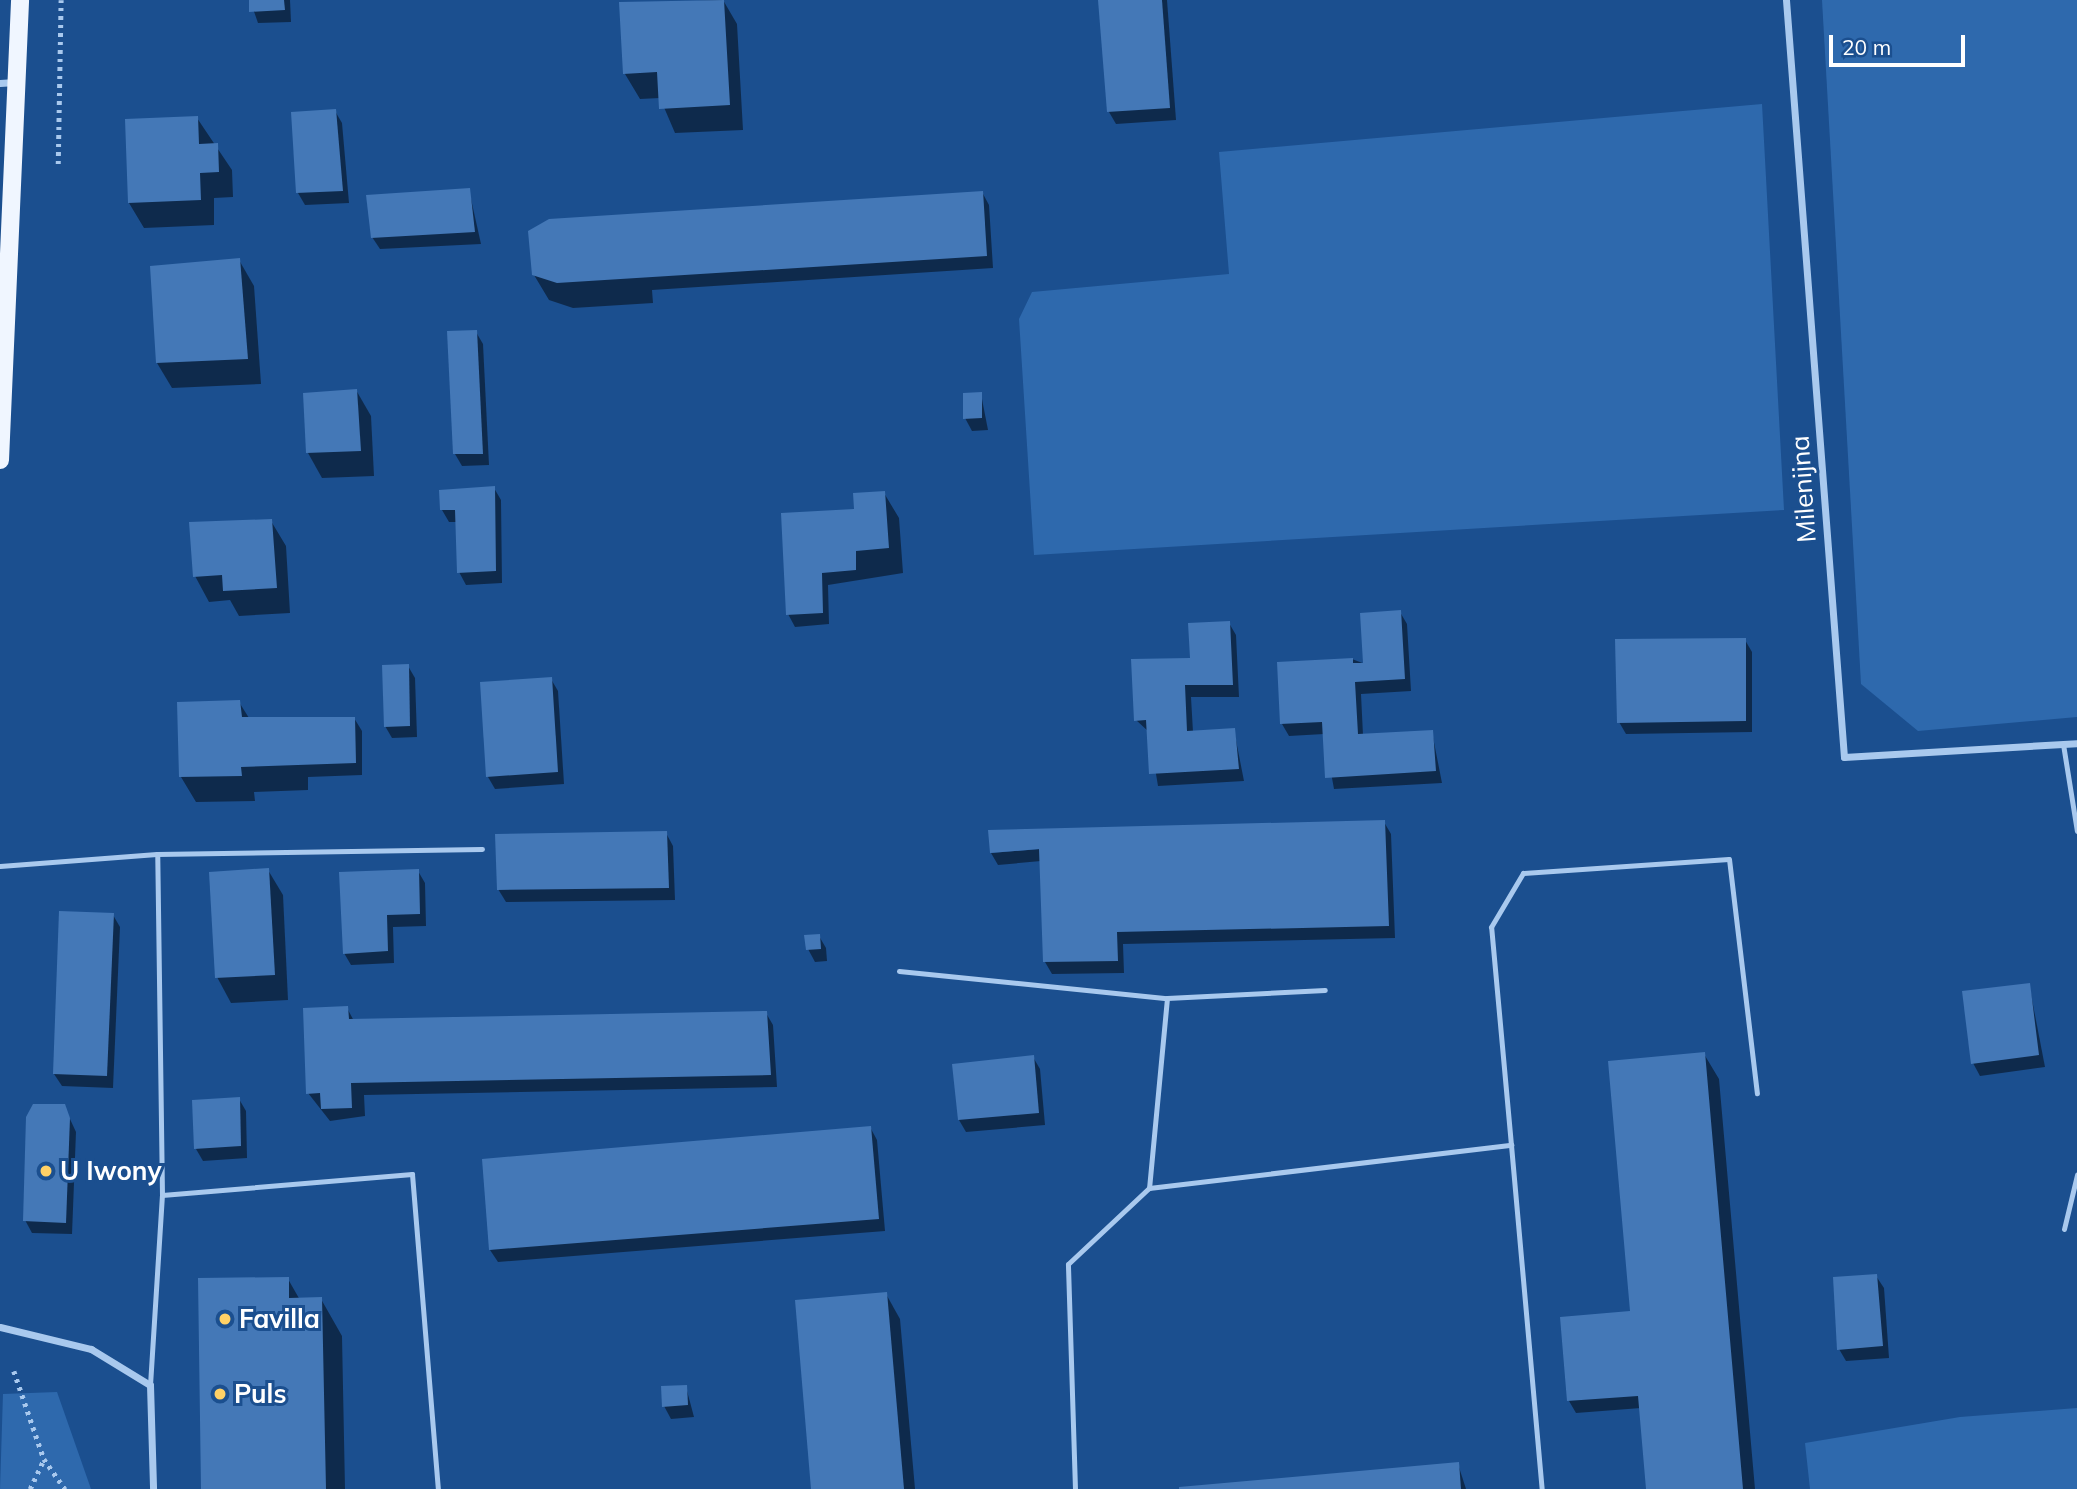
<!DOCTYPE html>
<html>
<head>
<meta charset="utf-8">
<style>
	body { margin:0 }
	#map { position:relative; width:2077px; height:1489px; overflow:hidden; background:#1b4f8f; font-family:Mulish,sans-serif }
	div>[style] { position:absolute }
	.green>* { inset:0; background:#2e69ad }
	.shadow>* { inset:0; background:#0007 }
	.building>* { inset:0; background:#4478b7 }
	.path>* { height:4.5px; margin-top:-2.25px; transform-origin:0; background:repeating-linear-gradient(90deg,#a9c9ee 0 3.5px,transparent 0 8.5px) }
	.service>* { height:5px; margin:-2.5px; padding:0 2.5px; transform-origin:2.5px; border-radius:2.5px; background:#a9c9ee }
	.minor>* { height:7px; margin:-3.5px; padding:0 3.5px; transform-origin:3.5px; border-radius:3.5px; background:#a9c9ee }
	.primary>* { height:18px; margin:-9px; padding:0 9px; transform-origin:9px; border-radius:9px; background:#f0f6ff }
	.dots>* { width:19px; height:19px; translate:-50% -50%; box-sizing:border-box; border:4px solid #1b4f8f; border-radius:50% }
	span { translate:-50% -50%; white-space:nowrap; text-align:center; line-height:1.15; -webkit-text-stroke:6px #1b4f8f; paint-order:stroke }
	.street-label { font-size:26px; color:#fff }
	.poi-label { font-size:26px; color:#fff; font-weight:700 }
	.left { translate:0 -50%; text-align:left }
	.scale { position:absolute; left:1829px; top:35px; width:136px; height:32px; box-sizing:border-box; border:4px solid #fff; border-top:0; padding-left:9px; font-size:21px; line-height:24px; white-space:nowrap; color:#fff; -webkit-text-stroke:5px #1b4f8f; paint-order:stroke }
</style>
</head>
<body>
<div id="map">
	<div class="green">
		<i style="clip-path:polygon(1822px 0,2077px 0,2077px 717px,1918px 731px,1861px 684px)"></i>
		<i style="clip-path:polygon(1762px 104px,1784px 510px,1034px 555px,1019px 319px,1032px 292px,1229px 274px,1219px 152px)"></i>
		<i style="clip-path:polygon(57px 1392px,91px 1489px,0 1489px,3px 1394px)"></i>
		<i style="clip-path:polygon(2077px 1408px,2077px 1489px,1810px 1489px,1805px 1443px,1960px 1417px)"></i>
	</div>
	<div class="shadow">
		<i style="clip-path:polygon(250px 0,290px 0,291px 22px,258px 23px)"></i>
		<i style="clip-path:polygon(723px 0,737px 24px,743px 130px,675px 133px,660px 98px,640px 99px,625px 74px,621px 4px)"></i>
		<i style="clip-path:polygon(1100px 0,1167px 0,1176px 120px,1116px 124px,1109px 112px)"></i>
		<i style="clip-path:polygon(335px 111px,342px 123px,349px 203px,305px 205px,298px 193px)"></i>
		<i style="clip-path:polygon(197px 118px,232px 170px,233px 197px,214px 198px,214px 225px,144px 228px,129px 203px,127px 121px)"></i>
		<i style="clip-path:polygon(469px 190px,481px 244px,380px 249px,372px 237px)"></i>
		<i style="clip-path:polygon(982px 192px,989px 205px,993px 268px,652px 290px,653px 303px,573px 308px,549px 300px,534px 275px)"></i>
		<i style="clip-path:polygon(239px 260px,254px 286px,261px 384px,172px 388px,157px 363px)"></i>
		<i style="clip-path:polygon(476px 332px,483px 344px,489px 465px,462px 466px,455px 454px)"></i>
		<i style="clip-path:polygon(356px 390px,371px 416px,374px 476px,322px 478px,308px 453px)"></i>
		<i style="clip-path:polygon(981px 394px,988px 430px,972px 431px,965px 418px)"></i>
		<i style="clip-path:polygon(494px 488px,501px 500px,502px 583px,466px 585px,459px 572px,457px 522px,449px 522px,442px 510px)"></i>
		<i style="clip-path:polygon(884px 493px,899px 518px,903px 573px,828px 585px,829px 624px,795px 627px,788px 614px,856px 511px)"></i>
		<i style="clip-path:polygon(271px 521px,286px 546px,290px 613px,239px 616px,230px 600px,209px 602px,195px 576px)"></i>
		<i style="clip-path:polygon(1400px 612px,1407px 624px,1411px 691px,1361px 694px,1363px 735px,1432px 732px,1442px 783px,1334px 789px,1324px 734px,1289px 736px,1282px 724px,1352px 659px,1365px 664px)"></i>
		<i style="clip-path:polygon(1229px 623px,1236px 635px,1239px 697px,1191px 697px,1193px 732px,1234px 730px,1244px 781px,1158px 786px,1149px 732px,1136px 720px)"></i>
		<i style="clip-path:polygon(1745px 640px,1752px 652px,1752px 732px,1626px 734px,1619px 722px)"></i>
		<i style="clip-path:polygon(408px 666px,415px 678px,417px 737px,392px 738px,385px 726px)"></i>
		<i style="clip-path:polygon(551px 679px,558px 691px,564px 784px,495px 789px,488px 777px)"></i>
		<i style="clip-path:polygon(239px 702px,249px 718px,354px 718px,362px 731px,362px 775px,308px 777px,308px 790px,254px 792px,255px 801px,196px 802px,181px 777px)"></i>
		<i style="clip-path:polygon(1384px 822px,1391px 834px,1395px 938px,1123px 944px,1124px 973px,1052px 974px,1045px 962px,1041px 861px,998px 865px,991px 853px)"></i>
		<i style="clip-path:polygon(666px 833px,673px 846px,675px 900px,506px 902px,498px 889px)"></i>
		<i style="clip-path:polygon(268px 870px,283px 895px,288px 1000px,231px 1003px,217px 977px)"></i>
		<i style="clip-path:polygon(418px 871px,425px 883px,426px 926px,393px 927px,394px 963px,351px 965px,344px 953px)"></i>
		<i style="clip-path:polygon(113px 915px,120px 927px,113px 1088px,62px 1086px,54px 1074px)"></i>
		<i style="clip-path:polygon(819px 936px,826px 948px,827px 961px,815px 962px,808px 949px)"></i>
		<i style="clip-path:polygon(2029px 984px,2045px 1067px,1980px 1076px,1973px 1063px)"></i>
		<i style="clip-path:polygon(347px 1008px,354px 1021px,766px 1013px,773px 1025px,777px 1087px,364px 1095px,365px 1116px,330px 1121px,308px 1093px)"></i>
		<i style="clip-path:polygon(1704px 1054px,1719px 1079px,1755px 1489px,1648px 1489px,1641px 1408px,1576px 1413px,1569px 1401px,1632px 1313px)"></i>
		<i style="clip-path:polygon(1033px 1057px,1040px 1069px,1045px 1125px,966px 1132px,959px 1120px)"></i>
		<i style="clip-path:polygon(239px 1099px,246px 1111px,247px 1158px,203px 1161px,196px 1149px)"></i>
		<i style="clip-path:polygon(64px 1106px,76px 1132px,72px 1234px,32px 1233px,25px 1220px)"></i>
		<i style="clip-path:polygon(870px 1127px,877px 1140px,885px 1231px,498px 1262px,490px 1250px)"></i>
		<i style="clip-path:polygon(1876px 1276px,1884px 1288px,1889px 1358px,1846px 1361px,1839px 1349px)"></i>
		<i style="clip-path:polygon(288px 1279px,300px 1300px,321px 1299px,342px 1336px,345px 1489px,203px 1489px)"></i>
		<i style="clip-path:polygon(886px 1294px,900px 1319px,915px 1489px,813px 1489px)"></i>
		<i style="clip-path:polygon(686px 1387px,694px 1417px,671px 1419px,664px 1406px)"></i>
		<i style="clip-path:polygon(1458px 1464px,1466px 1489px,1185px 1489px)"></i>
	</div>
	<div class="building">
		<i style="clip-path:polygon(249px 0,284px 0,285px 10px,249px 12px)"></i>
		<i style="clip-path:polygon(724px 0,730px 105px,659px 109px,657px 72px,623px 74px,619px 2px)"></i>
		<i style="clip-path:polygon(1098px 0,1162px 0,1170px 108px,1107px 112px)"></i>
		<i style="clip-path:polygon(336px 109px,343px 191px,296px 193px,291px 112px)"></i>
		<i style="clip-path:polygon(198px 116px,199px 144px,218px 143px,219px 172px,200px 173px,201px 200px,128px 203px,125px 119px)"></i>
		<i style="clip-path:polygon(470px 188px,475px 232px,371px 238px,366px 195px)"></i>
		<i style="clip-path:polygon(983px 191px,987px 256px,557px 283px,532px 275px,528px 231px,549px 219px)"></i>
		<i style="clip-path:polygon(240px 258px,248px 359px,156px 363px,150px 266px)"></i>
		<i style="clip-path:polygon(477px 330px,483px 454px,453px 454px,447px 331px)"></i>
		<i style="clip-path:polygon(357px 389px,361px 451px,306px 453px,303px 393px)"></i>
		<i style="clip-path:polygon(982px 392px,982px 418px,963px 419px,963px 393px)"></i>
		<i style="clip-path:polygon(495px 486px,496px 571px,457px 573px,455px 510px,440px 510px,439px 490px)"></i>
		<i style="clip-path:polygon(885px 491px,889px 548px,856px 551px,856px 570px,822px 573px,823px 613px,786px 615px,781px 513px,854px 509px,853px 493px)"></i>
		<i style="clip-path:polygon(272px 519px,277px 588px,223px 591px,222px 575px,193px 577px,189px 522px)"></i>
		<i style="clip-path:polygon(1401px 610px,1405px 679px,1355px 682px,1358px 734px,1433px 730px,1436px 771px,1325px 778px,1322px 722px,1280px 724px,1277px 662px,1353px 658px,1353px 663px,1363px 663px,1360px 613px)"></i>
		<i style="clip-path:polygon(1230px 621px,1233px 685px,1185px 685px,1187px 731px,1235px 728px,1239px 769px,1149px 774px,1146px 720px,1134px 721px,1131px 659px,1190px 658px,1188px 623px)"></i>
		<i style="clip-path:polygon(1746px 638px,1746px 721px,1617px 723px,1615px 639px)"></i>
		<i style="clip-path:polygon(409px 664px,410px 726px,384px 727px,382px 665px)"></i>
		<i style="clip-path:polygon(552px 677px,558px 772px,486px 777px,480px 682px)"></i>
		<i style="clip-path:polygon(240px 700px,242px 717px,355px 717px,356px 763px,241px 767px,242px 776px,179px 777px,177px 702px)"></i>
		<i style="clip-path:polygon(1385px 820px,1389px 926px,1117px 932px,1118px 961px,1043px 962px,1039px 849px,990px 853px,988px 830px)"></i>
		<i style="clip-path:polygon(667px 831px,669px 888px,497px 890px,495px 834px)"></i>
		<i style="clip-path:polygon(269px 868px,275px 975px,215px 978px,209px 872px)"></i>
		<i style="clip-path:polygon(419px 869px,420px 914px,387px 915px,388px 951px,343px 954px,339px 872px)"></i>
		<i style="clip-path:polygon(59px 911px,114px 913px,107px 1076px,53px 1074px)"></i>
		<i style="clip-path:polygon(820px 934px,821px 949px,806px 950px,804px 935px)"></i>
		<i style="clip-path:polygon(2030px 983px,2039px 1055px,1971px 1064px,1962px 991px)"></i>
		<i style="clip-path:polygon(348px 1006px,349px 1019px,767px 1011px,771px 1075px,351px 1083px,352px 1108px,321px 1109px,320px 1093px,306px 1094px,303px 1008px)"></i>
		<i style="clip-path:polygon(1705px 1052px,1743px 1489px,1646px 1489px,1638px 1396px,1567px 1401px,1560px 1317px,1630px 1311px,1608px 1061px)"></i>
		<i style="clip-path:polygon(1034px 1055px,1039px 1113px,958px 1120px,952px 1064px)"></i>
		<i style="clip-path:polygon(240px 1097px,241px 1146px,194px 1149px,192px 1100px)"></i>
		<i style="clip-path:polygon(33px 1104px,65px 1104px,70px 1118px,66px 1223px,23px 1221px,26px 1117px)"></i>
		<i style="clip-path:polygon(871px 1126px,879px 1219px,489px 1250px,482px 1159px)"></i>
		<i style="clip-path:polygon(1877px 1274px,1883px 1346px,1837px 1350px,1833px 1277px)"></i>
		<i style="clip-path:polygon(289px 1277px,289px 1298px,322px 1297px,326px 1489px,201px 1489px,198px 1278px)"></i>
		<i style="clip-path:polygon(887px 1292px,904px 1489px,811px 1489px,795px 1300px)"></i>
		<i style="clip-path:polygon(687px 1385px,688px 1405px,662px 1407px,661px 1386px)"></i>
		<i style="clip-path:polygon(1459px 1462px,1461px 1489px,1179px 1489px,1179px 1487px)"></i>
	</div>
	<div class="path">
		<i style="left:58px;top:164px;width:164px;rotate:-89deg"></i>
		<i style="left:14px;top:1371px;width:93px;rotate:71.2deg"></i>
		<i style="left:44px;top:1459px;width:37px;rotate:55deg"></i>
		<i style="left:30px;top:1489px;width:33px;rotate:-65deg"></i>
	</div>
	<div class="service">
		<i style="left:2063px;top:744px;width:88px;rotate:80.9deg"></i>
		<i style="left:0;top:866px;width:157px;rotate:-4.4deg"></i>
		<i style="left:899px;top:971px;width:269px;rotate:5.8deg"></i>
		<i style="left:1167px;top:998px;width:191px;rotate:95.4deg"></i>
		<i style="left:1167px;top:998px;width:158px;rotate:-2.9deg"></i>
		<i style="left:1511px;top:1145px;width:219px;rotate:-95.2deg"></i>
		<i style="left:1491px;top:927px;width:63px;rotate:-59.3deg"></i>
		<i style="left:1523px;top:873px;width:206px;rotate:-3.9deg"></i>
		<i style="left:1729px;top:859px;width:236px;rotate:83.2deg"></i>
		<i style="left:162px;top:1195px;width:341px;rotate:-90.8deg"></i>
		<i style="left:157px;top:854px;width:325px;rotate:-0.9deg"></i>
		<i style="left:2064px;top:1229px;width:56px;rotate:-76.5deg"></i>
		<i style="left:150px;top:1385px;width:190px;rotate:-86.4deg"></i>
		<i style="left:162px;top:1195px;width:251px;rotate:-4.8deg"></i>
		<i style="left:412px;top:1174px;width:316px;rotate:85.3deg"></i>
		<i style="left:1075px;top:1489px;width:225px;rotate:-91.8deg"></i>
		<i style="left:1068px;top:1264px;width:111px;rotate:-43.2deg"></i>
		<i style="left:1149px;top:1188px;width:365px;rotate:-6.8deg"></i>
		<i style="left:1511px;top:1145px;width:345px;rotate:84.9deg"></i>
	</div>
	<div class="minor">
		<i style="left:1786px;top:0;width:759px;rotate:85.62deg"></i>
		<i style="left:1844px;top:757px;width:233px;rotate:-3.4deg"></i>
		<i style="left:0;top:83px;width:15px;rotate:-4deg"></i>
		<i style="left:0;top:1327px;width:94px;rotate:13.6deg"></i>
		<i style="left:91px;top:1349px;width:69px;rotate:31.4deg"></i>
		<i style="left:150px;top:1385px;width:104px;rotate:88.3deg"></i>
	</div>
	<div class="primary">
		<i style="left:0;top:460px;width:460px;rotate:-87.5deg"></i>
	</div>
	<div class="dots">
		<i style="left:46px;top:1171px;background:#ffd166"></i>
		<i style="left:225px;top:1319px;background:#ffd166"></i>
		<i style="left:220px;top:1394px;background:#ffd166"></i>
	</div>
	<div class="street-label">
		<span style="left:1803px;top:489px;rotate:-94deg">Milenijna</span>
	</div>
	<div class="poi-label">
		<span class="left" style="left:60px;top:1171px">U Iwony</span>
		<span class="left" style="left:239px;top:1319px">Favilla</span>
		<span class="left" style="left:234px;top:1394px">Puls</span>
	</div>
	<div class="scale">20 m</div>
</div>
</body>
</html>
